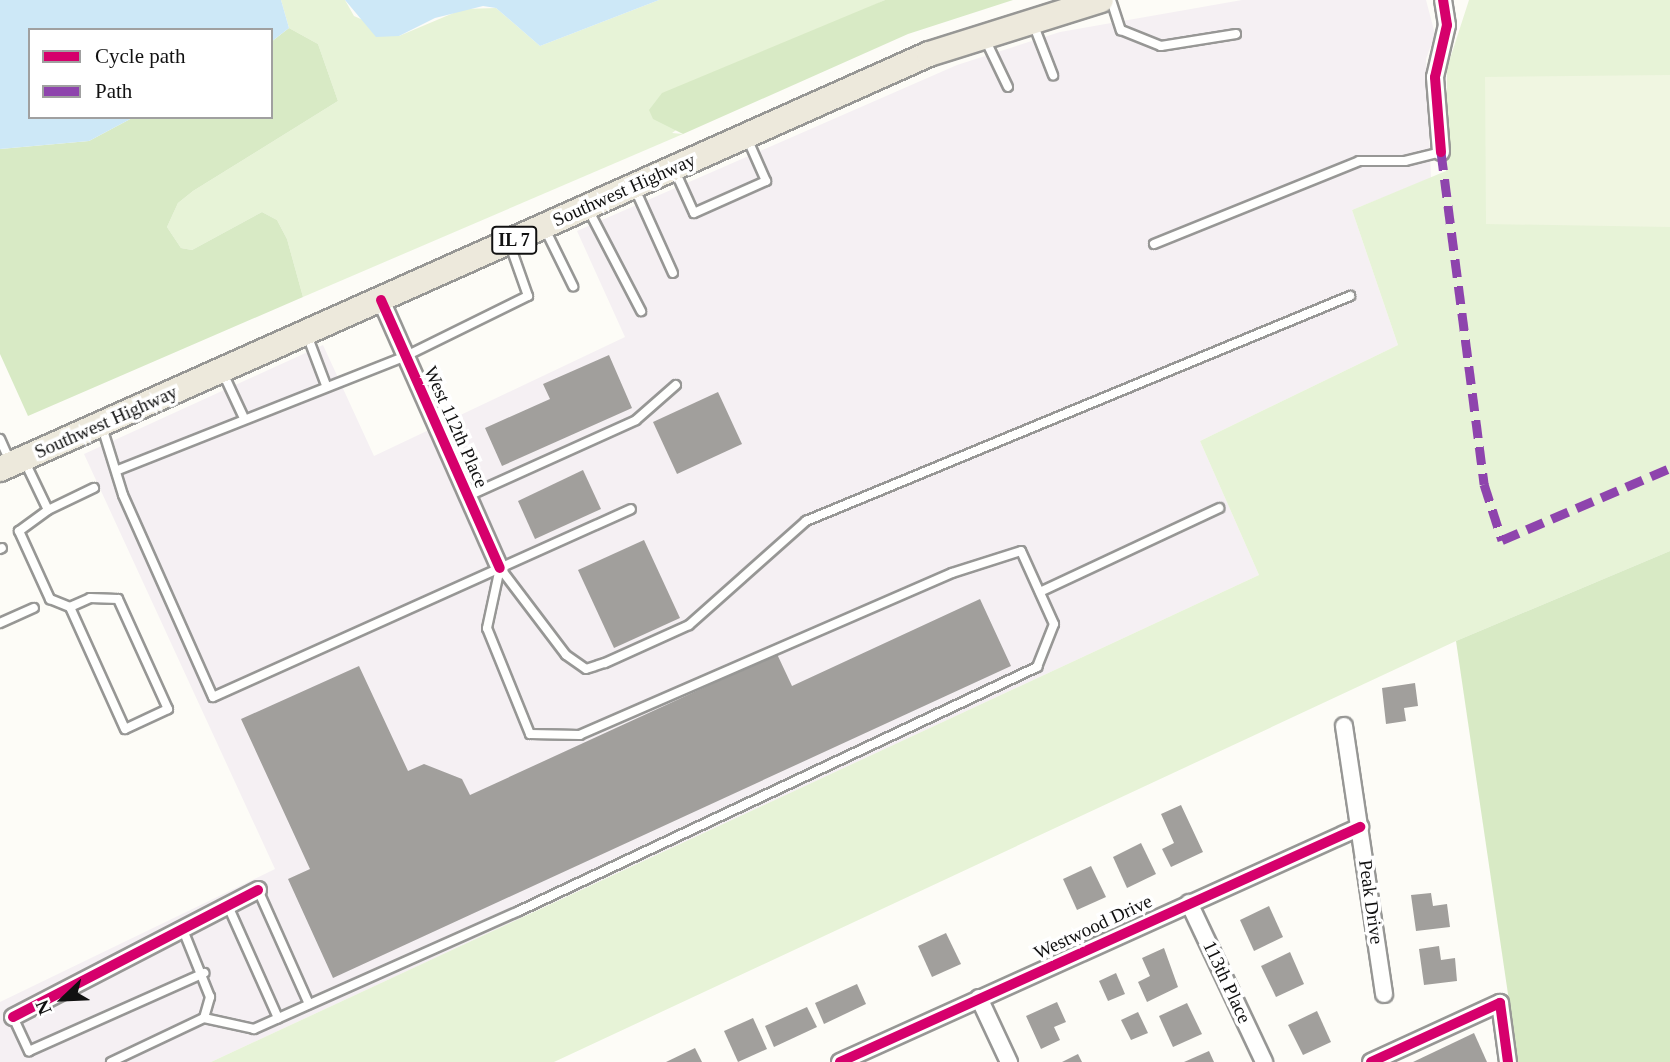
<!DOCTYPE html>
<html>
<head>
<meta charset="utf-8">
<style>
	body { margin:0 }
	#map { position:relative; width:1670px; height:1062px; overflow:hidden; background:#fdfcf7; font-family:Georgia,serif }
	div>[style] { position:absolute }
	.industrial>* { inset:0; background:#f5f0f3 }
	.green>* { inset:0; background:#e7f3d7 }
	.forest>* { inset:0; background:#d8eac5 }
	.pitch>* { inset:0; background:#f0f6e1 }
	.water>* { inset:0; background:#cde8f7 }
	.building>* { inset:0; background:#a19f9c }
	.roads { filter:drop-shadow(2px 0 #979795) drop-shadow(-2px 0 #979795) drop-shadow(0 2px #979795) drop-shadow(0 -2px #979795) }
	.service>* { height:8px; margin:-4px; padding:0 4px; transform-origin:4px; border-radius:4px; background:#fffffe }
	.minor>* { height:16px; margin:-8px; padding:0 8px; transform-origin:8px; border-radius:8px; background:#fffffe }
	.primary>* { height:24px; margin:-12px; padding:0 12px; transform-origin:12px; border-radius:12px; background:#ede9dc }
	.quiet>* { height:9px; margin-top:-4.5px; transform-origin:0; background:repeating-linear-gradient(90deg,#8e44ad 0 18px,transparent 0 27px) }
	.cycleway>* { height:10px; margin:-5px; padding:0 5px; transform-origin:5px; border-radius:5px; background:#d6006c }
	span { translate:-50% -50%; white-space:nowrap; text-align:center; line-height:1.15; -webkit-text-stroke:7px #fff; paint-order:stroke }
	.shield-label span { padding:2px 5px; background:#fff; border:2px solid; border-radius:5px; -webkit-text-stroke-width:0 }
	.shield-label { font-size:18px; color:#111; font-weight:700 }
	.street-label { font-size:19px; color:#111 }
	.legend { position:absolute; left:28px; top:28px; width:245px; height:91px; box-sizing:border-box; background:#fff; border:2px solid #a0a0a0; margin:0; padding:9px 12px; list-style:none; font-size:21px; color:#111 }
	.legend li { display:flex; align-items:center; gap:14px; height:35px }
	.legend b { width:35px; border:2px solid #a0a0a0 }
	.north { position:absolute; left:28px; top:964px; width:70px; height:70px; -webkit-text-stroke:5px #fff; paint-order:stroke; rotate:247deg; font-size:19px; font-weight:700; line-height:28px; text-align:center; color:#111 }
	.north::after { content:''; display:block; margin:auto; width:24px; height:32px; background:#111; clip-path:polygon(50% 0,100% 100%,50% 72%,0 100%) }
</style>
</head>
<body>
<div id="map">
	<div class="industrial">
		<i style="clip-path:polygon(1242px 0,1426px 0,1435px 34px,1426px 59px,1431px 178px,1352px 210px,1398px 345px,1200px 441px,1259px 575px,211px 1062px,0 1062px,0 1002px,275px 869px,84px 454px,323px 345px,374px 456px,625px 337px,577px 231px,957px 65px,1060px 32px)"></i>
	</div>
	<div class="green">
		<i style="clip-path:polygon(281px 0,345px 0,354px 16px,399px 36px,463px 9px,496px 8px,540px 46px,659px 0,885px 0,800px 40px,672px 133px,683px 134px,303px 297px,287px 239px,277px 220px,262px 212px,192px 250px,181px 248px,167px 227px,178px 203px,193px 191px,338px 101px,318px 44px,289px 28px)"></i>
		<i style="clip-path:polygon(1469px 0,1670px 0,1670px 551px,1456px 641px,554px 1062px,211px 1062px,1259px 575px,1200px 441px,1398px 345px,1352px 210px,1446px 171px,1447px 68px)"></i>
	</div>
	<div class="forest">
		<i style="clip-path:polygon(885px 0,1013px 0,908px 34px,683px 134px,653px 119px,649px 110px,662px 93px)"></i>
		<i style="clip-path:polygon(289px 28px,318px 44px,338px 101px,193px 191px,178px 203px,167px 227px,181px 248px,192px 250px,262px 212px,277px 220px,287px 239px,303px 297px,28px 416px,0 354px,0 149px,89px 141px,134px 117px,271px 117px,271px 42px)"></i>
		<i style="clip-path:polygon(1670px 551px,1670px 1062px,1518px 1062px,1456px 641px)"></i>
	</div>
	<div class="pitch">
		<i style="clip-path:polygon(1670px 75px,1670px 227px,1486px 224px,1485px 77px)"></i>
	</div>
	<div class="water">
		<i style="clip-path:polygon(0 0,281px 0,289px 28px,271px 42px,271px 30px,30px 30px,30px 117px,134px 117px,89px 141px,0 149px)"></i>
		<i style="clip-path:polygon(345px 0,659px 0,540px 46px,496px 8px,483px 6px,435px 18px,399px 36px,376px 37px)"></i>
	</div>
	<div class="building">
		<i style="clip-path:polygon(609px 355px,632px 408px,502px 466px,485px 428px,550px 399px,543px 384px)"></i>
		<i style="clip-path:polygon(718px 392px,742px 444px,677px 474px,653px 422px)"></i>
		<i style="clip-path:polygon(583px 470px,601px 509px,535px 539px,518px 501px)"></i>
		<i style="clip-path:polygon(644px 540px,680px 618px,614px 648px,578px 570px)"></i>
		<i style="clip-path:polygon(980px 599px,1011px 666px,333px 978px,288px 879px,310px 869px,241px 719px,359px 666px,408px 771px,424px 764px,462px 779px,470px 795px,777px 654px,792px 686px)"></i>
		<i style="clip-path:polygon(1415px 683px,1418px 706px,1404px 708px,1406px 721px,1386px 724px,1382px 688px)"></i>
		<i style="clip-path:polygon(1181px 805px,1203px 852px,1171px 867px,1162px 849px,1174px 843px,1161px 814px)"></i>
		<i style="clip-path:polygon(1141px 843px,1156px 874px,1127px 888px,1113px 857px)"></i>
		<i style="clip-path:polygon(1091px 866px,1106px 897px,1077px 910px,1063px 879px)"></i>
		<i style="clip-path:polygon(1431px 893px,1433px 906px,1447px 904px,1450px 927px,1416px 931px,1411px 895px)"></i>
		<i style="clip-path:polygon(1269px 906px,1283px 937px,1254px 951px,1240px 920px)"></i>
		<i style="clip-path:polygon(946px 933px,961px 964px,932px 977px,918px 946px)"></i>
		<i style="clip-path:polygon(1439px 946px,1441px 960px,1455px 958px,1457px 981px,1424px 985px,1419px 949px)"></i>
		<i style="clip-path:polygon(1164px 948px,1178px 987px,1147px 1002px,1138px 982px,1150px 976px,1142px 958px)"></i>
		<i style="clip-path:polygon(1290px 952px,1304px 984px,1276px 997px,1261px 966px)"></i>
		<i style="clip-path:polygon(1116px 973px,1125px 994px,1108px 1001px,1099px 981px)"></i>
		<i style="clip-path:polygon(857px 984px,866px 1004px,824px 1024px,815px 1003px)"></i>
		<i style="clip-path:polygon(1057px 1002px,1066px 1022px,1054px 1027px,1060px 1040px,1041px 1049px,1026px 1016px)"></i>
		<i style="clip-path:polygon(1187px 1003px,1202px 1034px,1173px 1047px,1159px 1016px)"></i>
		<i style="clip-path:polygon(807px 1007px,817px 1027px,774px 1047px,765px 1026px)"></i>
		<i style="clip-path:polygon(1317px 1011px,1331px 1042px,1303px 1055px,1288px 1025px)"></i>
		<i style="clip-path:polygon(1138px 1012px,1148px 1033px,1131px 1040px,1121px 1020px)"></i>
		<i style="clip-path:polygon(753px 1018px,767px 1049px,738px 1062px,724px 1031px)"></i>
		<i style="clip-path:polygon(1474px 1033px,1487px 1062px,1413px 1062px)"></i>
		<i style="clip-path:polygon(695px 1048px,702px 1062px,666px 1062px)"></i>
		<i style="clip-path:polygon(1209px 1051px,1214px 1062px,1184px 1062px)"></i>
		<i style="clip-path:polygon(1078px 1054px,1082px 1062px,1062px 1062px)"></i>
	</div>
	<div class="roads">
		<div class="service">
			<i style="left:1111px;top:0;width:32px;rotate:72deg"></i>
			<i style="left:1121px;top:30px;width:43px;rotate:21.8deg"></i>
			<i style="left:1161px;top:46px;width:76px;rotate:-9.1deg"></i>
			<i style="left:1034px;top:26px;width:53px;rotate:68.8deg"></i>
			<i style="left:985px;top:39px;width:53px;rotate:64.4deg"></i>
			<i style="left:675px;top:171px;width:46px;rotate:65.7deg"></i>
			<i style="left:694px;top:213px;width:79px;rotate:-24deg"></i>
			<i style="left:766px;top:181px;width:47px;rotate:-113.8deg"></i>
			<i style="left:635px;top:189px;width:92px;rotate:65.7deg"></i>
			<i style="left:589px;top:211px;width:113px;rotate:62.5deg"></i>
			<i style="left:545px;top:229px;width:64px;rotate:63.8deg"></i>
			<i style="left:1154px;top:244px;width:221px;rotate:-22deg"></i>
			<i style="left:1359px;top:161px;width:46px"></i>
			<i style="left:1405px;top:161px;width:37px;rotate:-14deg"></i>
			<i style="left:307px;top:335px;width:53px;rotate:69.2deg"></i>
			<i style="left:222px;top:371px;width:50px;rotate:65deg"></i>
			<i style="left:102px;top:427px;width:71px;rotate:72.8deg"></i>
			<i style="left:123px;top:495px;width:221px;rotate:66deg"></i>
			<i style="left:213px;top:697px;width:458px;rotate:-24.2deg"></i>
			<i style="left:0;top:439px;width:24px;rotate:66deg"></i>
			<i style="left:25px;top:462px;width:53px;rotate:64.4deg"></i>
			<i style="left:48px;top:510px;width:51px;rotate:-25.6deg"></i>
			<i style="left:118px;top:470px;width:310px;rotate:-21.6deg"></i>
			<i style="left:406px;top:356px;width:136px;rotate:-26.2deg"></i>
			<i style="left:528px;top:296px;width:54px;rotate:-109.4deg"></i>
			<i style="left:468px;top:496px;width:184px;rotate:-24.3deg"></i>
			<i style="left:636px;top:420px;width:53px;rotate:-41.2deg"></i>
			<i style="left:48px;top:510px;width:36px;rotate:144deg"></i>
			<i style="left:19px;top:531px;width:75px;rotate:65.5deg"></i>
			<i style="left:50px;top:599px;width:22px;rotate:22deg"></i>
			<i style="left:0;top:549px;width:2px;rotate:-27deg"></i>
			<i style="left:500px;top:568px;width:109px;rotate:52.8deg"></i>
			<i style="left:566px;top:655px;width:24px;rotate:35deg"></i>
			<i style="left:586px;top:669px;width:20px;rotate:-18deg"></i>
			<i style="left:605px;top:663px;width:92px;rotate:-24.3deg"></i>
			<i style="left:689px;top:625px;width:157px;rotate:-41.6deg"></i>
			<i style="left:806px;top:521px;width:589px;rotate:-22.47deg"></i>
			<i style="left:1040px;top:592px;width:198px;rotate:-25.1deg"></i>
			<i style="left:90px;top:598px;width:28px;rotate:2deg"></i>
			<i style="left:118px;top:599px;width:121px;rotate:65.6deg"></i>
			<i style="left:168px;top:709px;width:47px;rotate:155.1deg"></i>
			<i style="left:125px;top:729px;width:134px;rotate:-114.3deg"></i>
			<i style="left:70px;top:607px;width:22px;rotate:-24deg"></i>
			<i style="left:0;top:623px;width:37px;rotate:-24deg"></i>
			<i style="left:258px;top:890px;width:125px;rotate:65.9deg"></i>
			<i style="left:228px;top:906px;width:123px;rotate:65.9deg"></i>
			<i style="left:13px;top:1017px;width:38px;rotate:65deg"></i>
			<i style="left:29px;top:1051px;width:192px;rotate:-24deg"></i>
			<i style="left:204px;top:1018px;width:51px;rotate:12.4deg"></i>
			<i style="left:254px;top:1029px;width:290px;rotate:-24deg"></i>
			<i style="left:519px;top:911px;width:573px;rotate:-25.22deg"></i>
			<i style="left:1037px;top:667px;width:46px;rotate:-68.4deg"></i>
			<i style="left:1054px;top:624px;width:80px;rotate:-114.3deg"></i>
			<i style="left:1021px;top:551px;width:72px;rotate:162.3deg"></i>
			<i style="left:952px;top:573px;width:406px;rotate:156.5deg"></i>
			<i style="left:580px;top:735px;width:50px;rotate:-178.9deg"></i>
			<i style="left:530px;top:734px;width:114px;rotate:-112.1deg"></i>
			<i style="left:487px;top:628px;width:61px;rotate:-77.8deg"></i>
			<i style="left:111px;top:1062px;width:103px;rotate:-25.3deg"></i>
			<i style="left:204px;top:1018px;width:22px;rotate:-74deg"></i>
			<i style="left:210px;top:997px;width:72px;rotate:-111.9deg"></i>
		</div>
		<div class="minor">
			<i style="left:1441px;top:152px;width:75px;rotate:-94.6deg"></i>
			<i style="left:1435px;top:77px;width:53px;rotate:-77deg"></i>
			<i style="left:1447px;top:25px;width:25px;rotate:-99deg"></i>
			<i style="left:381px;top:300px;width:293px;rotate:66.1deg"></i>
			<i style="left:1344px;top:726px;width:271px;rotate:81.5deg"></i>
			<i style="left:1189px;top:903px;width:176px;rotate:64.7deg"></i>
			<i style="left:979px;top:998px;width:71px;rotate:64.9deg"></i>
			<i style="left:13px;top:1017px;width:276px;rotate:-27.4deg"></i>
			<i style="left:840px;top:1062px;width:571px;rotate:-24.32deg"></i>
			<i style="left:1371px;top:1062px;width:142px;rotate:-24.6deg"></i>
			<i style="left:1500px;top:1003px;width:60px;rotate:82.3deg"></i>
		</div>
		<div class="primary">
			<i style="left:0;top:469px;width:1017px;rotate:-24.07deg"></i>
			<i style="left:929px;top:54px;width:180px;rotate:-17.4deg"></i>
		</div>
	</div>
	<div class="quiet">
		<i style="left:1441px;top:152px;width:335px;rotate:82.6deg"></i>
		<i style="left:1484px;top:484px;width:59px;rotate:72.2deg"></i>
		<i style="left:1502px;top:540px;width:183px;rotate:-23.2deg"></i>
	</div>
	<div class="cycleway">
		<i style="left:1441px;top:152px;width:75px;rotate:-94.6deg"></i>
		<i style="left:1435px;top:77px;width:53px;rotate:-77deg"></i>
		<i style="left:1447px;top:25px;width:25px;rotate:-99deg"></i>
		<i style="left:381px;top:300px;width:293px;rotate:66.1deg"></i>
		<i style="left:13px;top:1017px;width:276px;rotate:-27.4deg"></i>
		<i style="left:840px;top:1062px;width:571px;rotate:-24.32deg"></i>
		<i style="left:1371px;top:1062px;width:142px;rotate:-24.6deg"></i>
		<i style="left:1500px;top:1003px;width:60px;rotate:82.3deg"></i>
	</div>
	<div class="shield-label">
		<span style="left:514px;top:240px">IL 7</span>
	</div>
	<div class="street-label">
		<span style="left:624px;top:190px;rotate:-24deg">Southwest Highway</span>
		<span style="left:106px;top:422px;rotate:-24deg">Southwest Highway</span>
		<span style="left:456px;top:427px;rotate:66deg">West 112th Place</span>
		<span style="left:1371px;top:902px;rotate:82deg">Peak Drive</span>
		<span style="left:1093px;top:927px;rotate:-25deg">Westwood Drive</span>
		<span style="left:1227px;top:982px;rotate:65deg">113th Place</span>
	</div>
	<ul class="legend">
	<li><b style="height:9px;background:#d6006c"></b>Cycle path</li>
	<li><b style="height:9px;background:#8e44ad"></b>Path</li>
	</ul>
	<div class="north">N</div>
</div>
</body>
</html>
